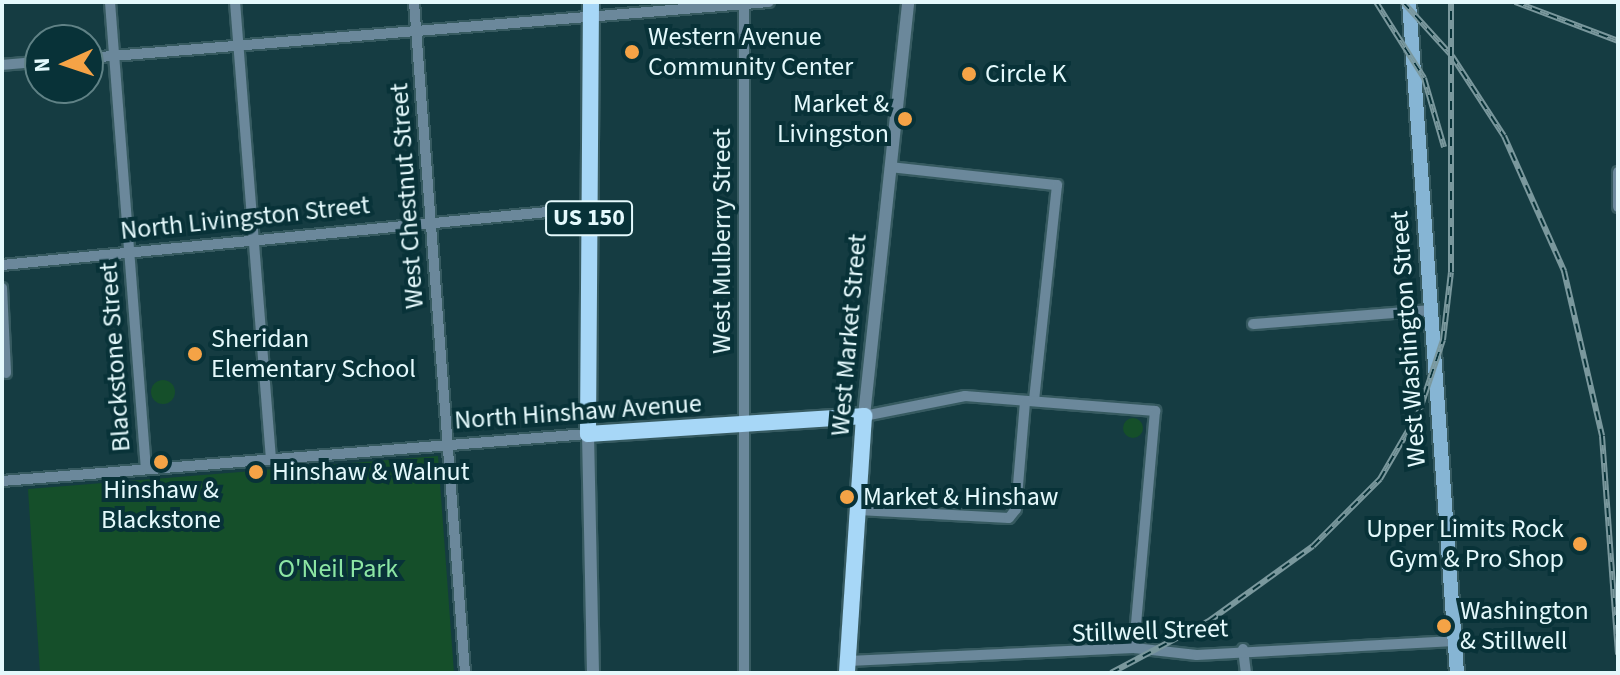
<!DOCTYPE html>
<html>
<head>
<meta charset="utf-8">
<style>
	body { margin:0 }
	#map { position:relative; width:1620px; height:675px; overflow:hidden; background:#153c42; font-family:"Source Sans 3",sans-serif }
	div>[style] { position:absolute }
	.green>* { inset:0; background:#154f2a }
	.round { border-radius:50% }
	.roads { filter:drop-shadow(2px 0 #365a60) drop-shadow(-2px 0 #365a60) drop-shadow(0 2px #365a60) drop-shadow(0 -2px #365a60) }
	.minor>* { height:10px; margin:-5px; padding:0 5px; transform-origin:5px; border-radius:5px; background:#6b889b }
	.tertiary>* { height:12px; margin:-6px; padding:0 6px; transform-origin:6px; border-radius:6px; background:#6b889b }
	.secondary>* { height:14px; margin:-7px; padding:0 7px; transform-origin:7px; border-radius:7px; background:#86b5d4 }
	.primary>* { height:16px; margin:-8px; padding:0 8px; transform-origin:8px; border-radius:8px; background:#a7d7f7 }
	.rail>* { height:6px; margin-top:-3px; transform-origin:0; background:repeating-linear-gradient(90deg,#083238 0 9px,#7a989d 0 18px); box-sizing:border-box; border-block:2px solid #7a989d }
	.dots>* { width:22px; height:22px; translate:-50% -50%; box-sizing:border-box; border:4px solid #083238; border-radius:50% }
	span { translate:-50% -50%; white-space:nowrap; text-align:center; line-height:1.15; -webkit-text-stroke:8px #083238; paint-order:stroke }
	.shield-label span { padding:2px 6px; background:#083238; border:2px solid; border-radius:6px; -webkit-text-stroke-width:0 }
	.shield-label { font-size:24px; color:#e4f9fc; font-weight:700 }
	.poi-label { font-size:26px; color:#e4f9fc }
	.left { translate:0 -50%; text-align:left }
	.right { translate:-100% -50%; text-align:right }
	.street-label { font-size:26px; color:#e4f9fc }
	.park-label { font-size:26px; color:#8ce6a4 }
	.frame { position:absolute; inset:0; border:4px solid #e4f9fc; pointer-events:none }
	.north { position:absolute; left:24px; top:24px; width:80px; height:80px; box-sizing:border-box; background:#083238; border:2px solid #608286; border-radius:50%; rotate:267deg; font-size:22px; font-weight:700; line-height:32px; text-align:center; color:#e4f9fc }
	.north::after { content:''; display:block; margin:auto; width:28px; height:36px; background:#f5a346; clip-path:polygon(50% 0,100% 100%,50% 72%,0 100%) }
</style>
</head>
<body>
<div id="map">
	<div class="green">
		<i class="round" style="left:151px;top:380px;width:24px;height:24px"></i>
		<i class="round" style="left:1123px;top:418px;width:20px;height:20px"></i>
		<i style="clip-path:polygon(438px 456px,454px 673px,40px 673px,28px 489px)"></i>
	</div>
	<div class="roads">
		<div class="minor">
			<i style="left:110px;top:2px;width:468px;rotate:85.6deg"></i>
			<i style="left:235px;top:2px;width:459px;rotate:85.5deg"></i>
			<i style="left:414px;top:2px;width:673px;rotate:85.65deg"></i>
			<i style="left:88px;top:58px;width:683px;rotate:-4.7deg"></i>
			<i style="left:2px;top:65px;width:38px;rotate:-5deg"></i>
			<i style="left:890px;top:167px;width:168px;rotate:6.2deg"></i>
			<i style="left:1057px;top:185px;width:217px;rotate:96.1deg"></i>
			<i style="left:1618px;top:172px;width:35px;rotate:90deg"></i>
			<i style="left:2px;top:265px;width:590px;rotate:-5.55deg"></i>
			<i style="left:2px;top:288px;width:85px;rotate:87.3deg"></i>
			<i style="left:1253px;top:324px;width:177px;rotate:-4.5deg"></i>
			<i style="left:864px;top:416px;width:103px;rotate:-11.2deg"></i>
			<i style="left:965px;top:396px;width:191px;rotate:4.5deg"></i>
			<i style="left:1155px;top:411px;width:238px;rotate:95.1deg"></i>
			<i style="left:2px;top:481px;width:588px;rotate:-4.59deg"></i>
			<i style="left:858px;top:510px;width:151px;rotate:3deg"></i>
			<i style="left:1009px;top:518px;width:11px;rotate:-52deg"></i>
			<i style="left:1016px;top:509px;width:108px;rotate:-85.2deg"></i>
			<i style="left:1243px;top:649px;width:24px;rotate:83deg"></i>
			<i style="left:848px;top:661px;width:286px;rotate:-2.6deg"></i>
			<i style="left:1134px;top:648px;width:63px;rotate:6.3deg"></i>
			<i style="left:1197px;top:655px;width:258px;rotate:-3.1deg"></i>
			<i style="left:744px;top:673px;width:671px;rotate:-90deg"></i>
		</div>
		<div class="tertiary">
			<i style="left:864px;top:416px;width:416px;rotate:-83.9deg"></i>
			<i style="left:588px;top:434px;width:239px;rotate:88.8deg"></i>
		</div>
		<div class="secondary">
			<i style="left:1409px;top:2px;width:673px;rotate:85.91deg"></i>
		</div>
		<div class="primary">
			<i style="left:591px;top:2px;width:432px;rotate:90.4deg"></i>
			<i style="left:588px;top:434px;width:277px;rotate:-3.7deg"></i>
			<i style="left:864px;top:416px;width:258px;rotate:93.8deg"></i>
		</div>
	</div>
	<div class="rail">
		<i style="left:1376px;top:2px;width:90px;rotate:57.7deg"></i>
		<i style="left:1424px;top:78px;width:72px;rotate:73.8deg"></i>
		<i style="left:1403px;top:2px;width:73px;rotate:47.8deg"></i>
		<i style="left:1452px;top:56px;width:95px;rotate:57deg"></i>
		<i style="left:1504px;top:136px;width:148px;rotate:66deg"></i>
		<i style="left:1564px;top:271px;width:169px;rotate:77deg"></i>
		<i style="left:1602px;top:436px;width:219px;rotate:85.8deg"></i>
		<i style="left:1515px;top:2px;width:110px;rotate:20.7deg"></i>
		<i style="left:1111px;top:673px;width:111px;rotate:-28deg"></i>
		<i style="left:1209px;top:621px;width:128px;rotate:-35.8deg"></i>
		<i style="left:1313px;top:546px;width:95px;rotate:-45deg"></i>
		<i style="left:1380px;top:479px;width:78px;rotate:-59.8deg"></i>
		<i style="left:1419px;top:412px;width:76px;rotate:-71.6deg"></i>
		<i style="left:1443px;top:340px;width:68px;rotate:-83.3deg"></i>
		<i style="left:1451px;top:272px;width:270px;rotate:-90deg"></i>
	</div>
	<div class="dots">
		<i style="left:632px;top:52px;background:#f5a346"></i>
		<i style="left:969px;top:74px;background:#f5a346"></i>
		<i style="left:905px;top:119px;background:#f5a346"></i>
		<i style="left:195px;top:354px;background:#f5a346"></i>
		<i style="left:161px;top:462px;background:#f5a346"></i>
		<i style="left:256px;top:472px;background:#f5a346"></i>
		<i style="left:847px;top:497px;background:#f5a346"></i>
		<i style="left:1580px;top:544px;background:#f5a346"></i>
		<i style="left:1444px;top:626px;background:#f5a346"></i>
	</div>
	<div class="shield-label">
		<span style="left:589px;top:218px">US 150</span>
	</div>
	<div class="poi-label">
		<span class="left" style="left:648px;top:52px">Western Avenue<br>Community Center</span>
		<span class="left" style="left:985px;top:74px">Circle K</span>
		<span class="right" style="left:889px;top:119px">Market &amp;<br>Livingston</span>
		<span class="left" style="left:211px;top:354px">Sheridan<br>Elementary School</span>
		<span class="left" style="left:272px;top:472px">Hinshaw &amp; Walnut</span>
		<span style="left:161px;top:505px">Hinshaw &amp;<br>Blackstone</span>
		<span class="left" style="left:863px;top:497px">Market &amp; Hinshaw</span>
		<span class="right" style="left:1564px;top:544px">Upper Limits Rock<br>Gym &amp; Pro Shop</span>
		<span class="left" style="left:1460px;top:626px">Washington<br>&amp; Stillwell</span>
	</div>
	<div class="street-label">
		<span style="left:407px;top:196px;rotate:-94deg">West Chestnut Street</span>
		<span style="left:245px;top:218px;rotate:-6deg">North Livingston Street</span>
		<span style="left:722px;top:241px;rotate:-90deg">West Mulberry Street</span>
		<span style="left:849px;top:335px;rotate:-85deg">West Market Street</span>
		<span style="left:1408px;top:339px;rotate:-94deg">West Washington Street</span>
		<span style="left:115px;top:357px;rotate:-94deg">Blackstone Street</span>
		<span style="left:578px;top:412px;rotate:-4deg">North Hinshaw Avenue</span>
		<span style="left:1150px;top:631px;rotate:-2deg">Stillwell Street</span>
	</div>
	<div class="park-label">
		<span style="left:338px;top:569px">O'Neil Park</span>
	</div>
	<div class="frame"></div>
	<div class="north">N</div>
</div>
</body>
</html>
